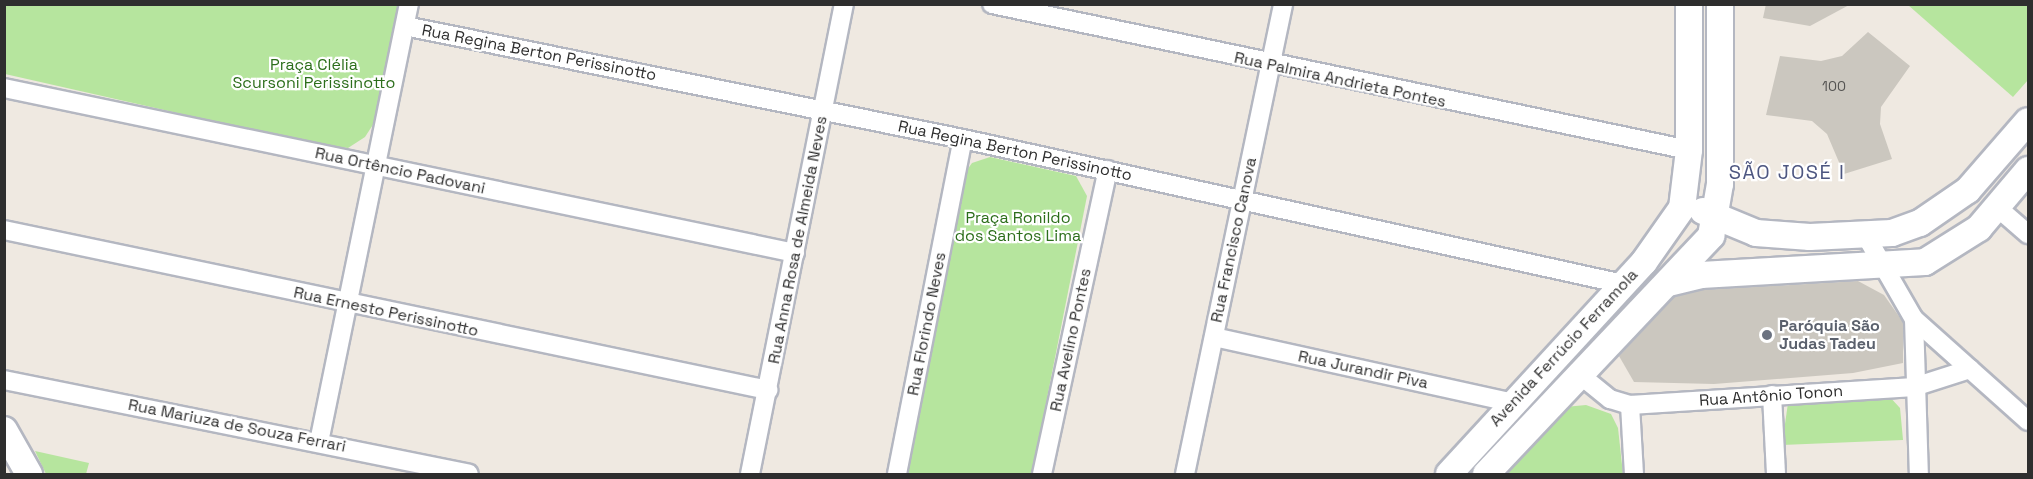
<!DOCTYPE html>
<html>
<head>
<meta charset="utf-8">
<style>
	body { margin:0 }
	#map { position:relative; width:2033px; height:479px; overflow:hidden; background:#efe9e1; font-family:"Space Grotesk",sans-serif }
	div>[style] { position:absolute }
	.green>* { inset:0; background:#b6e59e }
	.building>* { inset:0; background:#cbc7bf }
	.roads { filter:drop-shadow(2px 0 #b4b7c1) drop-shadow(-2px 0 #b4b7c1) drop-shadow(0 2px #b4b7c1) drop-shadow(0 -2px #b4b7c1) }
	.street>* { height:18px; margin:-9px; padding:0 9px; transform-origin:9px; border-radius:9px; background:#fff }
	.secondary>* { height:26px; margin:-13px; padding:0 13px; transform-origin:13px; border-radius:13px; background:#fff }
	.dots>* { width:16px; height:16px; translate:-50% -50%; box-sizing:border-box; border:3px solid #fff; border-radius:50% }
	span { translate:-50% -50%; white-space:nowrap; text-align:center; line-height:1.15; -webkit-text-stroke:4.5px #fff; paint-order:stroke }
	.number-label { font-size:14px; color:#555452 }
	.number-label span { -webkit-text-stroke-width:0 }
	.street-label { font-size:16px; color:#2e2e2e }
	.park-label { font-size:16px; color:#2c6e1b }
	.worship-label { font-size:16px; color:#5b616d; font-weight:700 }
	.left { translate:0 -50%; text-align:left }
	.quarter-label { font-size:20px; color:#4d5680; letter-spacing:1.5px }
	.frame { position:absolute; inset:0; border:6px solid #2e2e2e; pointer-events:none }
</style>
</head>
<body>
<div id="map">
	<div class="green">
		<i style="clip-path:polygon(5px 5px,400px 5px,376px 120px,365px 137px,348px 148px,314px 144px,5px 74px)"></i>
		<i style="clip-path:polygon(1908px 5px,2028px 5px,2028px 80px,2013px 97px)"></i>
		<i style="clip-path:polygon(990px 157px,1076px 176px,1087px 196px,1032px 474px,907px 474px,962px 177px,972px 163px)"></i>
		<i style="clip-path:polygon(1888px 395px,1900px 408px,1903px 440px,1782px 445px,1788px 403px)"></i>
		<i style="clip-path:polygon(1586px 405px,1611px 414px,1618px 428px,1623px 474px,1501px 474px,1565px 407px)"></i>
		<i style="clip-path:polygon(35px 451px,89px 463px,86px 474px,46px 474px)"></i>
	</div>
	<div class="building">
		<i style="clip-path:polygon(1766px 4px,1851px 4px,1810px 26px,1763px 18px)"></i>
		<i style="clip-path:polygon(1868px 32px,1910px 66px,1881px 107px,1880px 124px,1892px 159px,1844px 174px,1827px 134px,1812px 121px,1766px 115px,1780px 56px,1821px 61px,1842px 56px)"></i>
		<i style="clip-path:polygon(1858px 281px,1884px 295px,1903px 322px,1903px 363px,1853px 373px,1714px 384px,1634px 382px,1619px 356px,1674px 297px,1703px 290px)"></i>
	</div>
	<div class="roads">
		<div class="street">
			<i style="left:992px;top:4px;width:712px;rotate:11.83deg"></i>
			<i style="left:405px;top:26px;width:569px;rotate:11.45deg"></i>
			<i style="left:963px;top:139px;width:676px;rotate:12.39deg"></i>
			<i style="left:4px;top:88px;width:808px;rotate:11.78deg"></i>
			<i style="left:1998px;top:208px;width:40px;rotate:41deg"></i>
			<i style="left:4px;top:230px;width:781px;rotate:11.83deg"></i>
			<i style="left:1866px;top:236px;width:96px;rotate:60deg"></i>
			<i style="left:1914px;top:319px;width:155px;rotate:88.2deg"></i>
			<i style="left:1914px;top:319px;width:153px;rotate:41.8deg"></i>
			<i style="left:1214px;top:337px;width:306px;rotate:12.4deg"></i>
			<i style="left:1579px;top:374px;width:40px;rotate:39deg"></i>
			<i style="left:1610px;top:399px;width:21px;rotate:17deg"></i>
			<i style="left:1630px;top:405px;width:285px;rotate:-3.6deg"></i>
			<i style="left:1914px;top:387px;width:59px;rotate:-17.8deg"></i>
			<i style="left:4px;top:380px;width:474px;rotate:11.4deg"></i>
			<i style="left:1772px;top:395px;width:79px;rotate:87.1deg"></i>
			<i style="left:1630px;top:405px;width:69px;rotate:86.7deg"></i>
			<i style="left:319px;top:442px;width:447px;rotate:-78.4deg"></i>
			<i style="left:750px;top:474px;width:479px;rotate:-78.7deg"></i>
			<i style="left:897px;top:474px;width:341px;rotate:-78.9deg"></i>
			<i style="left:1042px;top:474px;width:311px;rotate:-77.8deg"></i>
			<i style="left:1185px;top:474px;width:480px;rotate:-78.2deg"></i>
		</div>
		<div class="secondary">
			<i style="left:1703px;top:211px;width:57px;rotate:22.5deg"></i>
			<i style="left:1756px;top:233px;width:54px;rotate:4.2deg"></i>
			<i style="left:1810px;top:237px;width:82px;rotate:-2.8deg"></i>
			<i style="left:1892px;top:233px;width:30px;rotate:-20deg"></i>
			<i style="left:1920px;top:223px;width:58px;rotate:-34.5deg"></i>
			<i style="left:1968px;top:190px;width:91px;rotate:-49deg"></i>
			<i style="left:1669px;top:283px;width:33px;rotate:-14deg"></i>
			<i style="left:1701px;top:275px;width:224px;rotate:-3.3deg"></i>
			<i style="left:1925px;top:262px;width:64px;rotate:-32.2deg"></i>
			<i style="left:1979px;top:228px;width:76px;rotate:-49.8deg"></i>
			<i style="left:4px;top:430px;width:51px;rotate:60.4deg"></i>
			<i style="left:1449px;top:474px;width:288px;rotate:-47.4deg"></i>
			<i style="left:1644px;top:262px;width:66px;rotate:-54.9deg"></i>
			<i style="left:1682px;top:208px;width:58px;rotate:-83.1deg"></i>
			<i style="left:1689px;top:150px;width:146px;rotate:-90deg"></i>
			<i style="left:1486px;top:474px;width:328px;rotate:-46.6deg"></i>
			<i style="left:1711px;top:236px;width:53px;rotate:-80.2deg"></i>
			<i style="left:1720px;top:184px;width:180px;rotate:-90deg"></i>
		</div>
	</div>
	<div class="dots">
		<i style="left:1767px;top:335px;background:#6b7280"></i>
	</div>
	<div class="number-label">
		<span style="left:1834px;top:86px">100</span>
	</div>
	<div class="street-label">
		<span style="left:539px;top:53px;rotate:11deg">Rua Regina Berton Perissinotto</span>
		<span style="left:1340px;top:80px;rotate:12deg">Rua Palmira Andrieta Pontes</span>
		<span style="left:1015px;top:151px;rotate:12deg">Rua Regina Berton Perissinotto</span>
		<span style="left:400px;top:171px;rotate:12deg">Rua Ortêncio Padovani</span>
		<span style="left:798px;top:240px;rotate:-79deg">Rua Anna Rosa de Almeida Neves</span>
		<span style="left:1234px;top:240px;rotate:-78deg">Rua Francisco Canova</span>
		<span style="left:386px;top:312px;rotate:12deg">Rua Ernesto Perissinotto</span>
		<span style="left:927px;top:324px;rotate:-79deg">Rua Florindo Neves</span>
		<span style="left:1071px;top:340px;rotate:-78deg">Rua Avelino Pontes</span>
		<span style="left:1564px;top:348px;rotate:-47deg">Avenida Ferrúcio Ferramola</span>
		<span style="left:1363px;top:370px;rotate:12deg">Rua Jurandir Piva</span>
		<span style="left:1771px;top:396px;rotate:-4deg">Rua Antônio Tonon</span>
		<span style="left:237px;top:426px;rotate:11deg">Rua Mariuza de Souza Ferrari</span>
	</div>
	<div class="park-label">
		<span style="left:314px;top:74px">Praça Clélia<br>Scursoni Perissinotto</span>
		<span style="left:1018px;top:227px">Praça Ronildo<br>dos Santos Lima</span>
	</div>
	<div class="worship-label">
		<span class="left" style="left:1779px;top:335px">Paróquia São<br>Judas Tadeu</span>
	</div>
	<div class="quarter-label">
		<span style="left:1787px;top:172px">SÃO JOSÉ I</span>
	</div>
	<div class="frame"></div>
</div>
</body>
</html>
